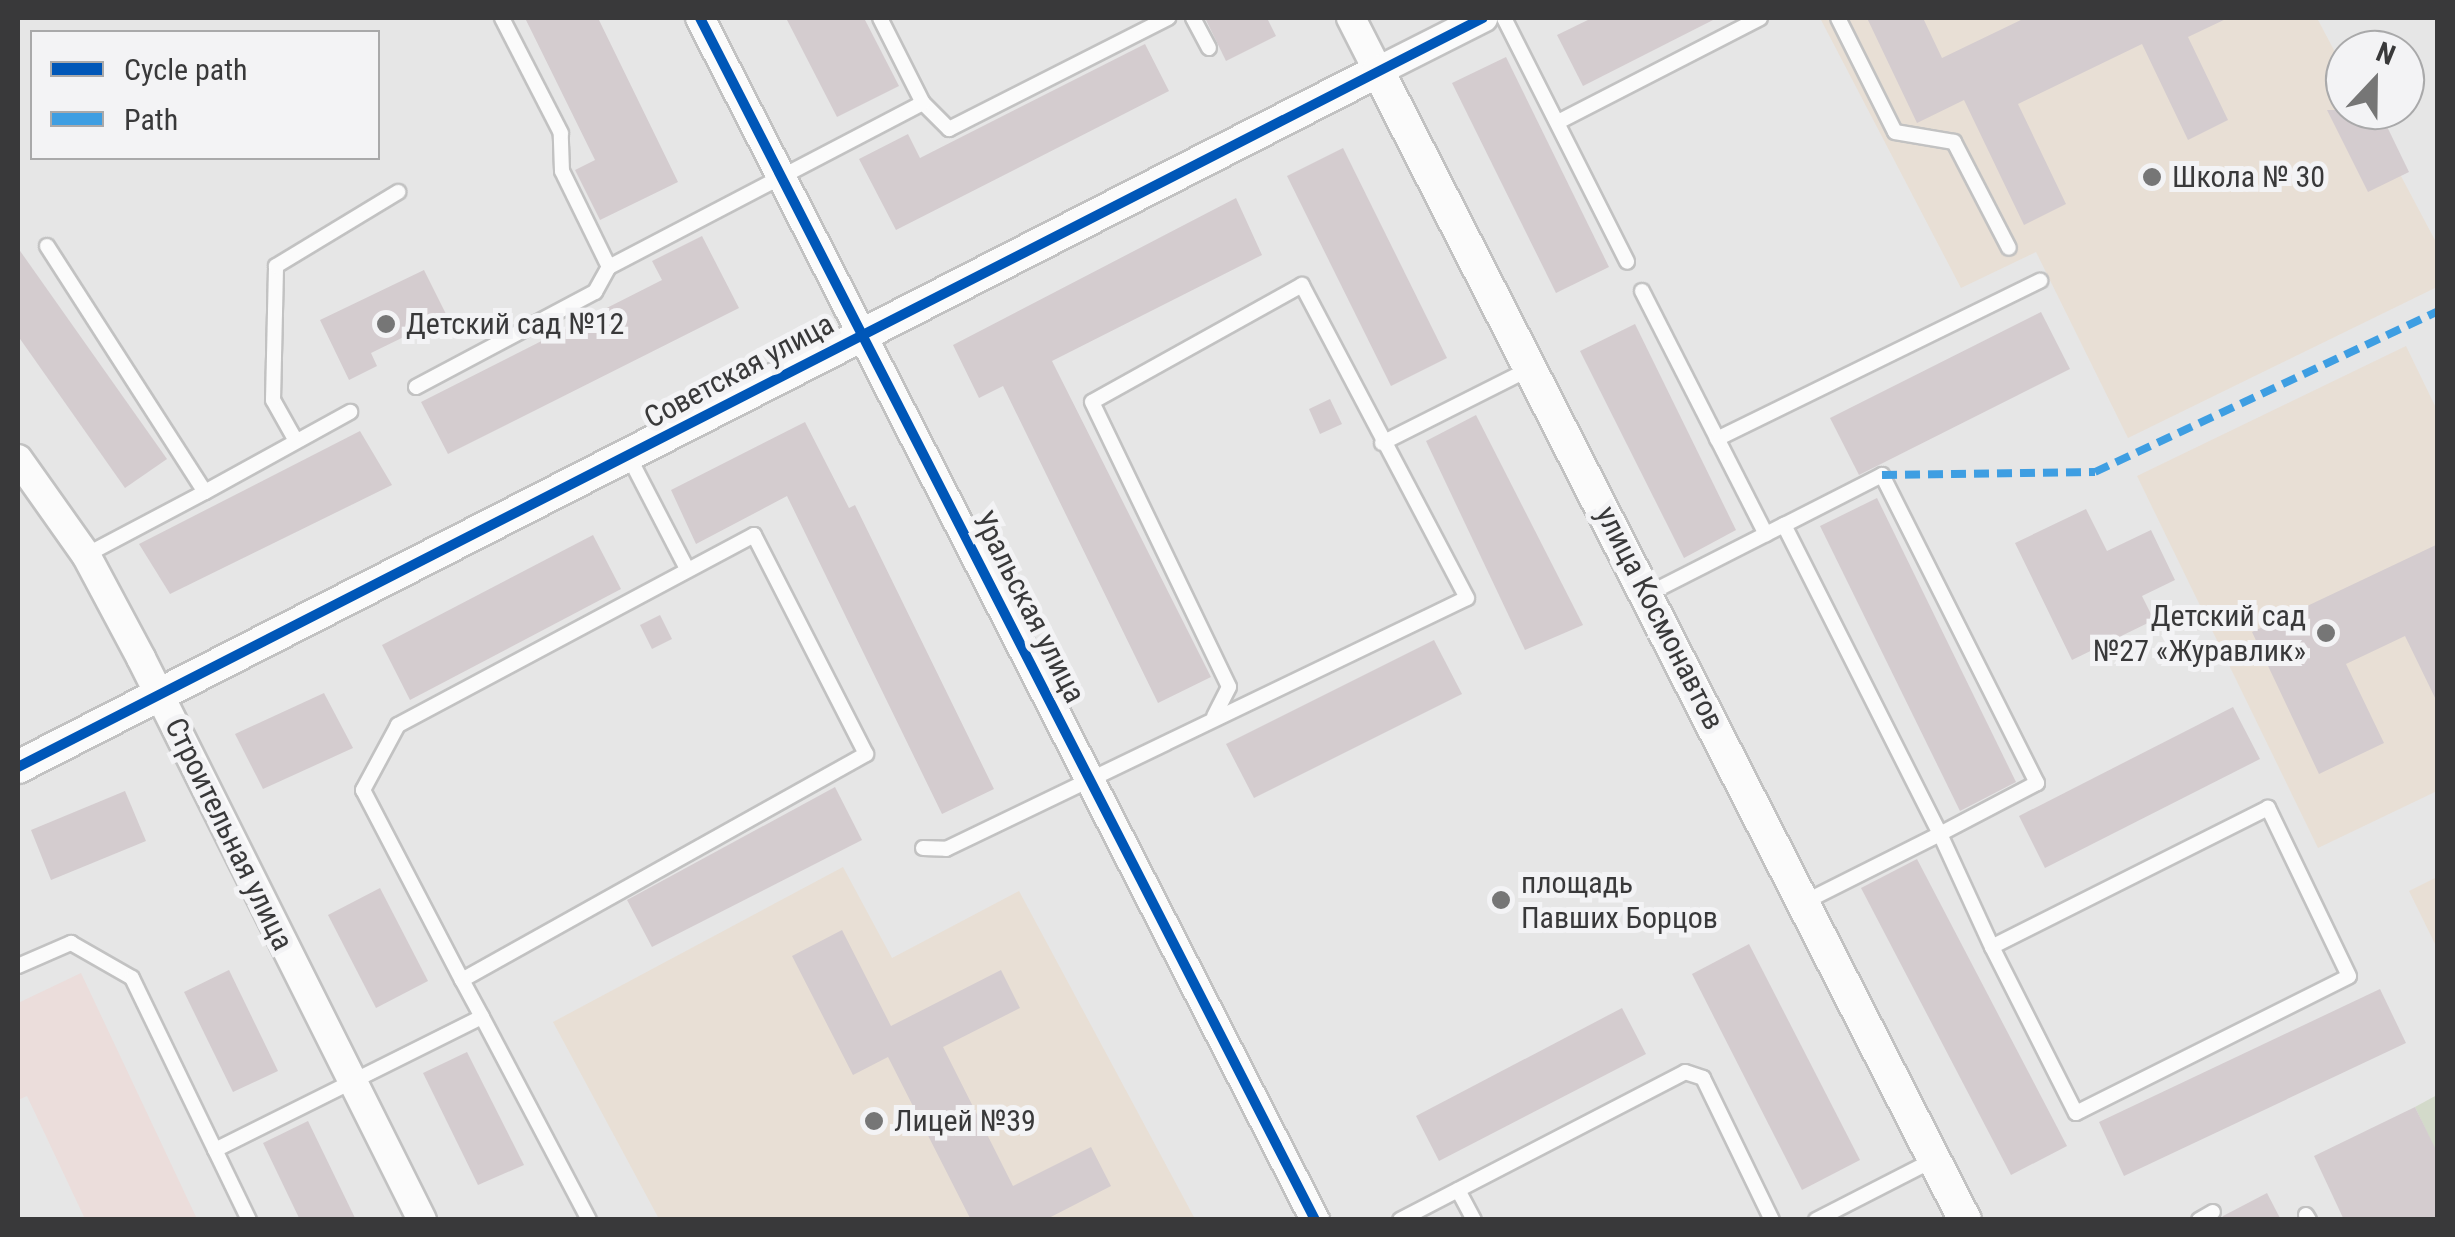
<!DOCTYPE html>
<html>
<head>
<meta charset="utf-8">
<style>
	body { margin:0 }
	#map { position:relative; width:2455px; height:1237px; overflow:hidden; background:#e6e6e6; font-family:"Roboto Condensed",sans-serif }
	div>[style] { position:absolute }
	.industrial>* { inset:0; background:#ebdddb }
	.education>* { inset:0; background:#e8dfd5 }
	.green>* { inset:0; background:#d3daca }
	.building>* { inset:0; background:#d4cccf }
	.roads { filter:drop-shadow(2px 0 #c2c2c2) drop-shadow(-2px 0 #c2c2c2) drop-shadow(0 2px #c2c2c2) drop-shadow(0 -2px #c2c2c2) }
	.service>* { height:14px; margin:-7px; padding:0 7px; transform-origin:7px; border-radius:7px; background:#fbfbfb }
	.minor>* { height:28px; margin:-14px; padding:0 14px; transform-origin:14px; border-radius:14px; background:#fbfbfb }
	.tertiary>* { height:32px; margin:-16px; padding:0 16px; transform-origin:16px; border-radius:16px; background:#fbfbfb }
	.quiet>* { height:8px; margin-top:-4px; transform-origin:0; background:repeating-linear-gradient(90deg,#3e9ee2 0 15px,transparent 0 23px) }
	.cycleway>* { height:10px; margin:-5px; padding:0 5px; transform-origin:5px; border-radius:5px; background:#0057b8 }
	.dots>* { width:28px; height:28px; translate:-50% -50%; box-sizing:border-box; border:5px solid #f3f3f5; border-radius:50% }
	span { translate:-50% -50%; white-space:nowrap; text-align:center; line-height:1.15; -webkit-text-stroke:10px #f3f3f5; paint-order:stroke }
	.poi-label { font-size:30px; color:#39393a }
	.left { translate:0 -50%; text-align:left }
	.right { translate:-100% -50%; text-align:right }
	.street-label { font-size:30px; color:#39393a }
	.frame { position:absolute; inset:0; border:20px solid #39393a; pointer-events:none }
	.legend { position:absolute; left:30px; top:30px; width:350px; height:130px; box-sizing:border-box; background:#f3f3f5; border:2px solid #a9a9aa; margin:0; padding:12px 18px; list-style:none; font-size:30px; color:#39393a }
	.legend li { display:flex; align-items:center; gap:20px; height:50px }
	.legend b { width:50px; border:2px solid #a9a9aa }
	.north { position:absolute; left:2325px; top:30px; width:100px; height:100px; box-sizing:border-box; background:#f3f3f5; border:2px solid #a9a9aa; border-radius:50%; rotate:22deg; font-size:28px; font-weight:700; line-height:40px; text-align:center; color:#39393a }
	.north::after { content:''; display:block; margin:auto; width:35px; height:45px; background:#767676; clip-path:polygon(50% 0,100% 100%,50% 72%,0 100%) }
</style>
</head>
<body>
<div id="map">
	<div class="industrial">
		<i style="clip-path:polygon(81px 973px,131px 1079px,197px 1219px,85px 1219px,27px 1096px,18px 1100px,18px 1003px)"></i>
	</div>
	<div class="education">
		<i style="clip-path:polygon(1820px 18px,2317px 18px,2345px 71px,2345px 110px,2366px 110px,2437px 244px,2437px 287px,2128px 438px,2036px 252px,1961px 288px)"></i>
		<i style="clip-path:polygon(2406px 346px,2437px 410px,2437px 791px,2318px 848px,2137px 476px)"></i>
		<i style="clip-path:polygon(843px 867px,892px 958px,1019px 891px,1195px 1219px,659px 1219px,553px 1022px)"></i>
		<i style="clip-path:polygon(2437px 877px,2437px 948px,2409px 891px)"></i>
	</div>
	<div class="green">
		<i style="clip-path:polygon(2437px 1095px,2437px 1154px,2415px 1107px)"></i>
	</div>
	<div class="building">
		<i style="clip-path:polygon(525px 18px,598px 18px,678px 182px,600px 220px,575px 170px,595px 160px)"></i>
		<i style="clip-path:polygon(786px 18px,864px 18px,899px 86px,837px 117px)"></i>
		<i style="clip-path:polygon(1205px 18px,1267px 18px,1276px 36px,1226px 61px)"></i>
		<i style="clip-path:polygon(1592px 18px,1717px 18px,1583px 86px,1557px 35px)"></i>
		<i style="clip-path:polygon(1867px 18px,1923px 18px,1942px 58px,2025px 18px,2228px 18px,2188px 37px,2228px 120px,2188px 140px,2142px 44px,2018px 104px,2066px 204px,2024px 225px,1964px 100px,1917px 123px)"></i>
		<i style="clip-path:polygon(1145px 44px,1169px 91px,896px 230px,859px 159px,908px 134px,920px 158px)"></i>
		<i style="clip-path:polygon(1506px 57px,1609px 267px,1556px 293px,1452px 83px)"></i>
		<i style="clip-path:polygon(2327px 110px,2379px 110px,2409px 172px,2368px 192px)"></i>
		<i style="clip-path:polygon(1343px 148px,1447px 358px,1391px 386px,1287px 176px)"></i>
		<i style="clip-path:polygon(1236px 198px,1262px 255px,1052px 361px,1211px 677px,1158px 703px,1003px 386px,979px 398px,953px 345px)"></i>
		<i style="clip-path:polygon(702px 236px,739px 308px,448px 454px,421px 402px,662px 280px,652px 261px)"></i>
		<i style="clip-path:polygon(18px 248px,167px 459px,125px 488px,18px 336px)"></i>
		<i style="clip-path:polygon(424px 270px,453px 328px,422px 343px,416px 331px,371px 353px,377px 366px,349px 380px,320px 320px)"></i>
		<i style="clip-path:polygon(2041px 312px,2070px 369px,1859px 475px,1830px 418px)"></i>
		<i style="clip-path:polygon(1635px 324px,1736px 530px,1684px 558px,1580px 351px)"></i>
		<i style="clip-path:polygon(1330px 399px,1342px 424px,1320px 434px,1309px 409px)"></i>
		<i style="clip-path:polygon(1476px 415px,1583px 625px,1525px 650px,1426px 441px)"></i>
		<i style="clip-path:polygon(805px 422px,849px 508px,855px 505px,994px 789px,942px 814px,787px 496px,696px 544px,671px 490px)"></i>
		<i style="clip-path:polygon(360px 431px,392px 485px,170px 594px,139px 544px)"></i>
		<i style="clip-path:polygon(1877px 498px,2016px 782px,1960px 811px,1820px 526px)"></i>
		<i style="clip-path:polygon(2086px 509px,2107px 551px,2151px 530px,2175px 580px,2142px 596px,2154px 620px,2072px 660px,2015px 543px)"></i>
		<i style="clip-path:polygon(593px 535px,621px 589px,410px 700px,382px 645px)"></i>
		<i style="clip-path:polygon(2438px 544px,2438px 704px,2405px 636px,2346px 664px,2384px 743px,2319px 774px,2252px 632px)"></i>
		<i style="clip-path:polygon(660px 615px,672px 639px,652px 649px,640px 625px)"></i>
		<i style="clip-path:polygon(1434px 640px,1462px 694px,1254px 798px,1226px 744px)"></i>
		<i style="clip-path:polygon(324px 693px,353px 748px,263px 789px,235px 734px)"></i>
		<i style="clip-path:polygon(2233px 707px,2260px 759px,2045px 868px,2019px 816px)"></i>
		<i style="clip-path:polygon(835px 787px,862px 840px,652px 947px,627px 900px)"></i>
		<i style="clip-path:polygon(125px 791px,146px 841px,51px 880px,31px 830px)"></i>
		<i style="clip-path:polygon(1917px 859px,2067px 1146px,2011px 1175px,1861px 888px)"></i>
		<i style="clip-path:polygon(380px 888px,428px 981px,376px 1008px,328px 915px)"></i>
		<i style="clip-path:polygon(842px 930px,891px 1026px,1001px 970px,1020px 1008px,943px 1047px,1013px 1186px,1091px 1147px,1111px 1186px,1045px 1220px,971px 1220px,888px 1057px,853px 1075px,792px 956px)"></i>
		<i style="clip-path:polygon(1749px 944px,1860px 1160px,1802px 1190px,1692px 974px)"></i>
		<i style="clip-path:polygon(229px 970px,278px 1071px,233px 1092px,184px 992px)"></i>
		<i style="clip-path:polygon(2380px 989px,2406px 1043px,2124px 1176px,2099px 1122px)"></i>
		<i style="clip-path:polygon(1622px 1008px,1646px 1054px,1439px 1161px,1416px 1116px)"></i>
		<i style="clip-path:polygon(467px 1052px,524px 1165px,478px 1185px,423px 1073px)"></i>
		<i style="clip-path:polygon(2415px 1107px,2438px 1154px,2438px 1220px,2344px 1220px,2314px 1156px)"></i>
		<i style="clip-path:polygon(308px 1121px,356px 1220px,300px 1220px,263px 1143px)"></i>
		<i style="clip-path:polygon(2267px 1193px,2281px 1220px,2220px 1220px,2223px 1216px)"></i>
	</div>
	<div class="roads">
		<div class="service">
			<i style="left:880px;top:18px;width:95px;rotate:63.2deg"></i>
			<i style="left:923px;top:103px;width:37px;rotate:45deg"></i>
			<i style="left:949px;top:129px;width:246px;rotate:-26.9deg"></i>
			<i style="left:1193px;top:18px;width:34px;rotate:62deg"></i>
			<i style="left:1504px;top:18px;width:273px;rotate:63.2deg"></i>
			<i style="left:1838px;top:18px;width:127px;rotate:63.4deg"></i>
			<i style="left:1895px;top:132px;width:60px;rotate:9.6deg"></i>
			<i style="left:1954px;top:142px;width:119px;rotate:62.6deg"></i>
			<i style="left:1558px;top:122px;width:227px;rotate:-27.2deg"></i>
			<i style="left:47px;top:246px;width:292px;rotate:57.3deg"></i>
			<i style="left:205px;top:492px;width:166px;rotate:-28.9deg"></i>
			<i style="left:609px;top:267px;width:354px;rotate:-27.6deg"></i>
			<i style="left:1642px;top:291px;width:273px;rotate:63deg"></i>
			<i style="left:416px;top:387px;width:203px;rotate:-28deg"></i>
			<i style="left:595px;top:292px;width:29px;rotate:-61deg"></i>
			<i style="left:609px;top:267px;width:107px;rotate:-116.1deg"></i>
			<i style="left:562px;top:171px;width:38px;rotate:-92deg"></i>
			<i style="left:561px;top:133px;width:129px;rotate:-117.2deg"></i>
			<i style="left:1717px;top:439px;width:360px;rotate:-26.1deg"></i>
			<i style="left:296px;top:441px;width:47px;rotate:-119.3deg"></i>
			<i style="left:273px;top:400px;width:134px;rotate:-88.7deg"></i>
			<i style="left:276px;top:266px;width:143px;rotate:-31.2deg"></i>
			<i style="left:1382px;top:443px;width:165px;rotate:-26.7deg"></i>
			<i style="left:629px;top:457px;width:126px;rotate:62.6deg"></i>
			<i style="left:1784px;top:525px;width:110px;rotate:-27deg"></i>
			<i style="left:1882px;top:475px;width:345px;rotate:63.3deg"></i>
			<i style="left:2037px;top:783px;width:110px;rotate:152.3deg"></i>
			<i style="left:1940px;top:834px;width:124px;rotate:65.3deg"></i>
			<i style="left:1992px;top:947px;width:186px;rotate:63.2deg"></i>
			<i style="left:2076px;top:1113px;width:305px;rotate:-26.6deg"></i>
			<i style="left:2349px;top:976px;width:187px;rotate:-115.7deg"></i>
			<i style="left:2268px;top:808px;width:309px;rotate:153.3deg"></i>
			<i style="left:86px;top:555px;width:135px;rotate:-27.9deg"></i>
			<i style="left:1648px;top:594px;width:153px;rotate:-26.9deg"></i>
			<i style="left:1784px;top:525px;width:346px;rotate:63.2deg"></i>
			<i style="left:1940px;top:834px;width:151px;rotate:153.3deg"></i>
			<i style="left:923px;top:848px;width:23px;rotate:2deg"></i>
			<i style="left:946px;top:849px;width:578px;rotate:-25.72deg"></i>
			<i style="left:1467px;top:598px;width:354px;rotate:-117.8deg"></i>
			<i style="left:1302px;top:285px;width:240px;rotate:150.9deg"></i>
			<i style="left:1092px;top:402px;width:316px;rotate:64.3deg"></i>
			<i style="left:1229px;top:687px;width:33px;rotate:117deg"></i>
			<i style="left:18px;top:966px;width:58px;rotate:-23.5deg"></i>
			<i style="left:71px;top:943px;width:70px;rotate:29.8deg"></i>
			<i style="left:132px;top:978px;width:269px;rotate:64.2deg"></i>
			<i style="left:462px;top:980px;width:463px;rotate:-29.2deg"></i>
			<i style="left:866px;top:754px;width:246px;rotate:-117.1deg"></i>
			<i style="left:754px;top:535px;width:404px;rotate:151.9deg"></i>
			<i style="left:398px;top:725px;width:74px;rotate:118.3deg"></i>
			<i style="left:363px;top:790px;width:214px;rotate:62.5deg"></i>
			<i style="left:462px;top:980px;width:42px;rotate:61.6deg"></i>
			<i style="left:482px;top:1017px;width:229px;rotate:62.2deg"></i>
			<i style="left:215px;top:1150px;width:298px;rotate:-26.5deg"></i>
			<i style="left:1458px;top:1190px;width:34px;rotate:62deg"></i>
			<i style="left:2306px;top:1215px;width:6px;rotate:59deg"></i>
			<i style="left:1400px;top:1220px;width:321px;rotate:-27.4deg"></i>
			<i style="left:1685px;top:1072px;width:19px;rotate:18deg"></i>
			<i style="left:1703px;top:1078px;width:158px;rotate:64.1deg"></i>
			<i style="left:1816px;top:1220px;width:134px;rotate:-27.1deg"></i>
			<i style="left:2199px;top:1220px;width:16px;rotate:-30deg"></i>
		</div>
		<div class="minor">
			<i style="left:700px;top:18px;width:1350px;rotate:62.9deg"></i>
			<i style="left:1351px;top:18px;width:59px;rotate:63deg"></i>
			<i style="left:1378px;top:71px;width:118px;rotate:-26.8deg"></i>
			<i style="left:18px;top:459px;width:118px;rotate:54.7deg"></i>
			<i style="left:86px;top:555px;width:117px;rotate:61.9deg"></i>
			<i style="left:141px;top:658px;width:628px;rotate:63.43deg"></i>
		</div>
		<div class="tertiary">
			<i style="left:18px;top:767px;width:1528px;rotate:-27.1deg"></i>
			<i style="left:1378px;top:71px;width:1290px;rotate:62.94deg"></i>
		</div>
	</div>
	<div class="quiet">
		<i style="left:1882px;top:475px;width:213px;rotate:-0.8deg"></i>
		<i style="left:2095px;top:472px;width:379px;rotate:-25.1deg"></i>
	</div>
	<div class="cycleway">
		<i style="left:700px;top:18px;width:1350px;rotate:62.9deg"></i>
		<i style="left:18px;top:767px;width:1645px;rotate:-27.08deg"></i>
	</div>
	<div class="dots">
		<i style="left:2152px;top:177px;background:#767676"></i>
		<i style="left:386px;top:324px;background:#767676"></i>
		<i style="left:2326px;top:633px;background:#767676"></i>
		<i style="left:1501px;top:900px;background:#767676"></i>
		<i style="left:874px;top:1121px;background:#767676"></i>
	</div>
	<div class="poi-label">
		<span class="left" style="left:2172px;top:177px">Школа № 30</span>
		<span class="left" style="left:406px;top:324px">Детский сад №12</span>
		<span class="right" style="left:2306px;top:633px">Детский сад<br>№27 «Журавлик»</span>
		<span class="left" style="left:1521px;top:900px">площадь<br>Павших Борцов</span>
		<span class="left" style="left:894px;top:1121px">Лицей №39</span>
	</div>
	<div class="street-label">
		<span style="left:739px;top:371px;rotate:-28deg">Советская улица</span>
		<span style="left:1029px;top:607px;rotate:63deg">Уральская улица</span>
		<span style="left:1660px;top:618px;rotate:63deg">улица Космонавтов</span>
		<span style="left:229px;top:834px;rotate:64deg">Строительная улица</span>
	</div>
	<div class="frame"></div>
	<ul class="legend">
	<li><b style="height:12px;background:#0057b8"></b>Cycle path</li>
	<li><b style="height:12px;background:#3e9ee2"></b>Path</li>
	</ul>
	<div class="north">N</div>
</div>
</body>
</html>
